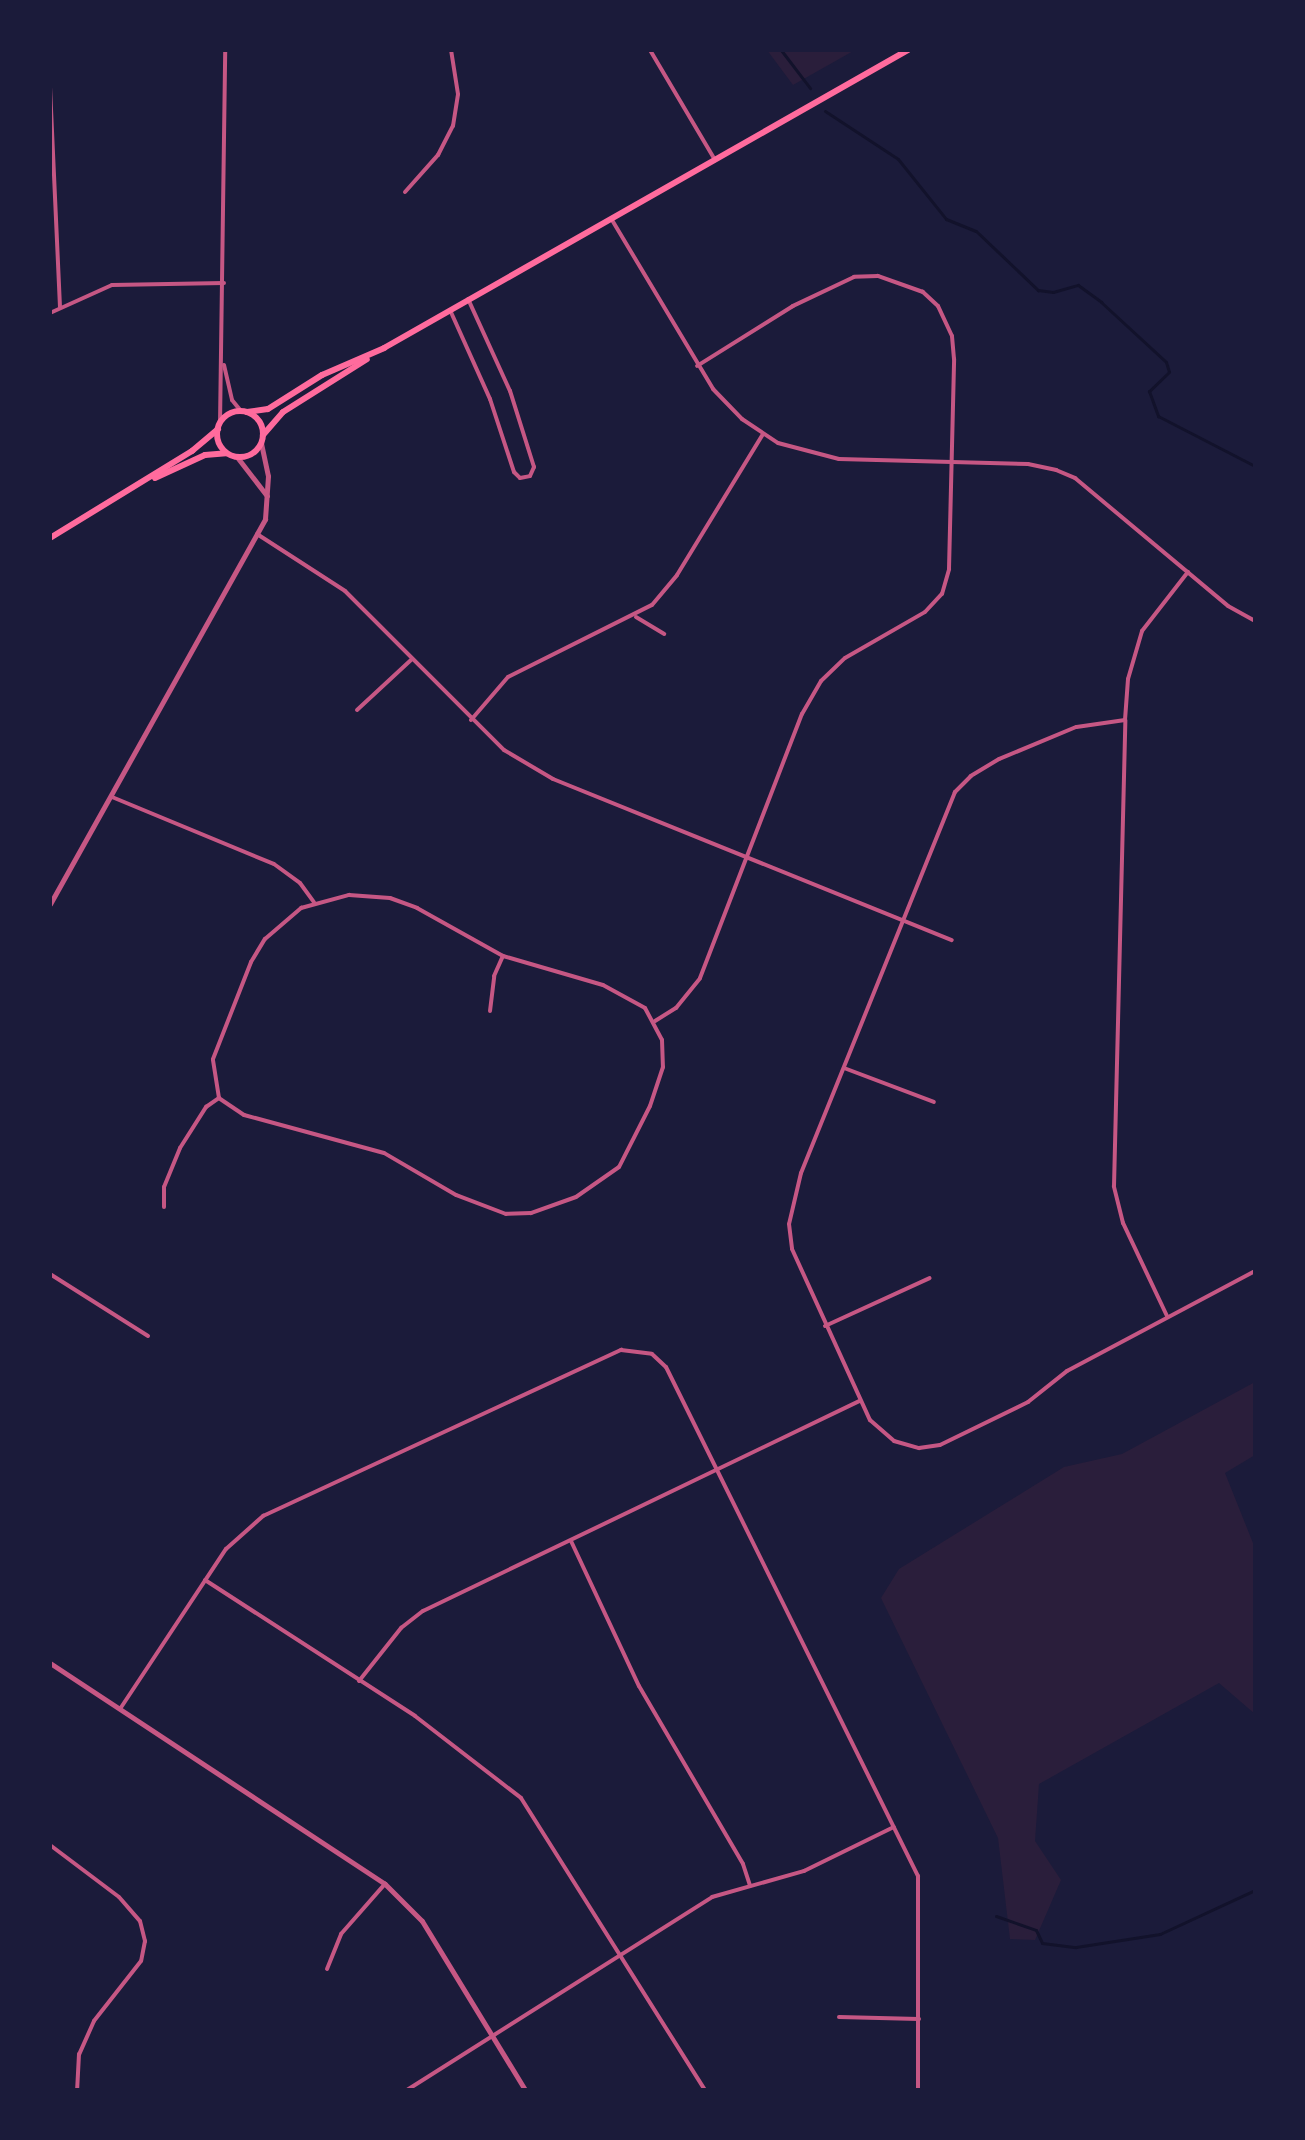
<!DOCTYPE html>
<html>
<head>
<meta charset="utf-8">
<style>
	body { margin:0 }
	#map { position:relative; width:1305px; height:2140px; overflow:hidden; background:#1b1b3a; font-family:"PT Sans",sans-serif }
	div>[style] { position:absolute }
	.green>* { inset:0; background:#2a1e3b }
	.stream>* { height:3px; margin:-1.5px; padding:0 1.5px; transform-origin:1.5px; border-radius:1.5px; background:#12122b }
	.minor>* { height:4px; margin:-2px; padding:0 2px; transform-origin:2px; border-radius:2px; background:#c65784 }
	.tertiary>* { height:5px; margin:-2.5px; padding:0 2.5px; transform-origin:2.5px; border-radius:2.5px; background:#c65784 }
	.secondary>* { height:6px; margin:-3px; padding:0 3px; transform-origin:3px; border-radius:3px; background:#ff6b9d }
	.secondary>.ring { margin:-3px; padding:0; box-sizing:content-box; background:none; border:6px solid #ff6b9d; border-radius:50% }
	span { translate:-50% -50%; white-space:nowrap; text-align:center; line-height:1.15; -webkit-text-stroke:8px #1b1b3a; paint-order:stroke }
	.frame { position:absolute; inset:0; border:52px solid #1b1b3a; pointer-events:none }
</style>
</head>
<body>
<div id="map">
	<div class="green">
		<i style="clip-path:polygon(767px 50px,855px 50px,793px 85px)"></i>
		<i style="clip-path:polygon(1255px 1382px,1255px 1455px,1225px 1473px,1255px 1548px,1255px 1714px,1219px 1683px,1039px 1784px,1035px 1841px,1061px 1880px,1035px 1940px,1010px 1939px,998px 1838px,881px 1598px,899px 1569px,1064px 1467px,1122px 1454px)"></i>
	</div>
	<div class="stream">
		<i style="left:781px;top:50px;width:48px;rotate:52.7deg"></i>
		<i style="left:825px;top:111px;width:87px;rotate:33.3deg"></i>
		<i style="left:898px;top:159px;width:77px;rotate:51.3deg"></i>
		<i style="left:946px;top:219px;width:32px;rotate:22deg"></i>
		<i style="left:976px;top:231px;width:86px;rotate:43.6deg"></i>
		<i style="left:1038px;top:290px;width:15px;rotate:8deg"></i>
		<i style="left:1053px;top:292px;width:26px;rotate:-16deg"></i>
		<i style="left:1078px;top:285px;width:29px;rotate:36deg"></i>
		<i style="left:1101px;top:302px;width:88px;rotate:42.7deg"></i>
		<i style="left:1166px;top:362px;width:10px;rotate:73deg"></i>
		<i style="left:1169px;top:372px;width:28px;rotate:136deg"></i>
		<i style="left:1149px;top:391px;width:27px;rotate:70deg"></i>
		<i style="left:1158px;top:416px;width:109px;rotate:27.3deg"></i>
		<i style="left:996px;top:1916px;width:42px;rotate:19.3deg"></i>
		<i style="left:1036px;top:1930px;width:14px;rotate:65deg"></i>
		<i style="left:1042px;top:1943px;width:34px;rotate:7deg"></i>
		<i style="left:1076px;top:1947px;width:85px;rotate:-8.8deg"></i>
		<i style="left:1160px;top:1934px;width:105px;rotate:-24.9deg"></i>
	</div>
	<div class="minor">
		<i style="left:650px;top:50px;width:128px;rotate:59.4deg"></i>
		<i style="left:50px;top:87px;width:220px;rotate:87.4deg"></i>
		<i style="left:405px;top:192px;width:50px;rotate:-48.3deg"></i>
		<i style="left:438px;top:155px;width:33px;rotate:-63deg"></i>
		<i style="left:453px;top:126px;width:32px;rotate:-81deg"></i>
		<i style="left:458px;top:94px;width:45px;rotate:-99deg"></i>
		<i style="left:612px;top:220px;width:197px;rotate:59.1deg"></i>
		<i style="left:713px;top:389px;width:42px;rotate:46deg"></i>
		<i style="left:742px;top:419px;width:43px;rotate:33.7deg"></i>
		<i style="left:778px;top:443px;width:63px;rotate:14.7deg"></i>
		<i style="left:839px;top:459px;width:189px;rotate:1.5deg"></i>
		<i style="left:1028px;top:464px;width:29px;rotate:12deg"></i>
		<i style="left:1056px;top:470px;width:21px;rotate:23deg"></i>
		<i style="left:1075px;top:478px;width:199px;rotate:39.9deg"></i>
		<i style="left:1228px;top:606px;width:31px;rotate:29deg"></i>
		<i style="left:450px;top:310px;width:98px;rotate:65.8deg"></i>
		<i style="left:490px;top:399px;width:77px;rotate:71.8deg"></i>
		<i style="left:514px;top:472px;width:8px;rotate:45deg"></i>
		<i style="left:520px;top:478px;width:10px;rotate:-11deg"></i>
		<i style="left:530px;top:476px;width:10px;rotate:-66deg"></i>
		<i style="left:534px;top:467px;width:80px;rotate:-107.5deg"></i>
		<i style="left:510px;top:391px;width:101px;rotate:-114.5deg"></i>
		<i style="left:50px;top:313px;width:68px;rotate:-24.3deg"></i>
		<i style="left:112px;top:285px;width:112px;rotate:-1deg"></i>
		<i style="left:224px;top:365px;width:36px;rotate:77deg"></i>
		<i style="left:232px;top:400px;width:14px;rotate:51deg"></i>
		<i style="left:220px;top:424px;width:374px;rotate:-89.2deg"></i>
		<i style="left:257px;top:534px;width:105px;rotate:32.9deg"></i>
		<i style="left:345px;top:591px;width:225px;rotate:45deg"></i>
		<i style="left:504px;top:750px;width:57px;rotate:30.6deg"></i>
		<i style="left:553px;top:779px;width:430px;rotate:22deg"></i>
		<i style="left:636px;top:617px;width:33px;rotate:31deg"></i>
		<i style="left:357px;top:710px;width:75px;rotate:-42.8deg"></i>
		<i style="left:471px;top:720px;width:57px;rotate:-49.3deg"></i>
		<i style="left:508px;top:677px;width:161px;rotate:-26.6deg"></i>
		<i style="left:652px;top:605px;width:39px;rotate:-50deg"></i>
		<i style="left:677px;top:575px;width:165px;rotate:-58.6deg"></i>
		<i style="left:1125px;top:720px;width:49px;rotate:171.9deg"></i>
		<i style="left:1076px;top:727px;width:83px;rotate:157.4deg"></i>
		<i style="left:999px;top:759px;width:33px;rotate:149deg"></i>
		<i style="left:971px;top:776px;width:23px;rotate:135deg"></i>
		<i style="left:955px;top:792px;width:411px;rotate:112deg"></i>
		<i style="left:801px;top:1173px;width:52px;rotate:103.2deg"></i>
		<i style="left:789px;top:1224px;width:25px;rotate:83deg"></i>
		<i style="left:792px;top:1249px;width:188px;rotate:65.5deg"></i>
		<i style="left:870px;top:1420px;width:32px;rotate:41deg"></i>
		<i style="left:894px;top:1441px;width:26px;rotate:16deg"></i>
		<i style="left:919px;top:1448px;width:21px;rotate:-8deg"></i>
		<i style="left:940px;top:1445px;width:98px;rotate:-26deg"></i>
		<i style="left:1028px;top:1402px;width:50px;rotate:-38.5deg"></i>
		<i style="left:1067px;top:1371px;width:213px;rotate:-28deg"></i>
		<i style="left:112px;top:797px;width:175px;rotate:22.5deg"></i>
		<i style="left:274px;top:864px;width:32px;rotate:36deg"></i>
		<i style="left:300px;top:883px;width:24px;rotate:54deg"></i>
		<i style="left:349px;top:895px;width:41px;rotate:4.2deg"></i>
		<i style="left:390px;top:898px;width:29px;rotate:20deg"></i>
		<i style="left:417px;top:908px;width:98px;rotate:29.2deg"></i>
		<i style="left:503px;top:956px;width:104px;rotate:16.2deg"></i>
		<i style="left:603px;top:985px;width:48px;rotate:28.7deg"></i>
		<i style="left:645px;top:1008px;width:36px;rotate:62deg"></i>
		<i style="left:662px;top:1040px;width:27px;rotate:88deg"></i>
		<i style="left:663px;top:1067px;width:41px;rotate:108.4deg"></i>
		<i style="left:650px;top:1106px;width:68px;rotate:116.9deg"></i>
		<i style="left:619px;top:1167px;width:52px;rotate:145.1deg"></i>
		<i style="left:576px;top:1197px;width:48px;rotate:160.4deg"></i>
		<i style="left:531px;top:1213px;width:25px;rotate:178deg"></i>
		<i style="left:506px;top:1214px;width:53px;rotate:-159.2deg"></i>
		<i style="left:456px;top:1195px;width:83px;rotate:-149.7deg"></i>
		<i style="left:384px;top:1153px;width:145px;rotate:-164.8deg"></i>
		<i style="left:244px;top:1115px;width:30px;rotate:-146deg"></i>
		<i style="left:219px;top:1098px;width:39px;rotate:-99deg"></i>
		<i style="left:213px;top:1059px;width:104px;rotate:-68.6deg"></i>
		<i style="left:251px;top:962px;width:27px;rotate:-59deg"></i>
		<i style="left:265px;top:939px;width:48px;rotate:-40.7deg"></i>
		<i style="left:301px;top:908px;width:50px;rotate:-15.2deg"></i>
		<i style="left:490px;top:1011px;width:35px;rotate:-83deg"></i>
		<i style="left:494px;top:976px;width:22px;rotate:-66deg"></i>
		<i style="left:655px;top:1021px;width:25px;rotate:-32deg"></i>
		<i style="left:676px;top:1008px;width:38px;rotate:-51deg"></i>
		<i style="left:700px;top:978px;width:283px;rotate:-68.9deg"></i>
		<i style="left:802px;top:714px;width:38px;rotate:-60deg"></i>
		<i style="left:821px;top:681px;width:33px;rotate:-44deg"></i>
		<i style="left:845px;top:658px;width:92px;rotate:-29.9deg"></i>
		<i style="left:925px;top:612px;width:25px;rotate:-47deg"></i>
		<i style="left:942px;top:594px;width:26px;rotate:-74deg"></i>
		<i style="left:949px;top:569px;width:210px;rotate:-88.6deg"></i>
		<i style="left:954px;top:359px;width:23px;rotate:-95deg"></i>
		<i style="left:952px;top:336px;width:33px;rotate:-115deg"></i>
		<i style="left:938px;top:306px;width:21px;rotate:-137deg"></i>
		<i style="left:923px;top:292px;width:48px;rotate:-160.4deg"></i>
		<i style="left:878px;top:276px;width:24px;rotate:178deg"></i>
		<i style="left:854px;top:277px;width:68px;rotate:154.6deg"></i>
		<i style="left:793px;top:306px;width:113px;rotate:148deg"></i>
		<i style="left:844px;top:1068px;width:96px;rotate:20.7deg"></i>
		<i style="left:164px;top:1207px;width:20px;rotate:-90deg"></i>
		<i style="left:164px;top:1187px;width:42px;rotate:-67.7deg"></i>
		<i style="left:180px;top:1148px;width:49px;rotate:-57.6deg"></i>
		<i style="left:206px;top:1107px;width:16px;rotate:-35deg"></i>
		<i style="left:50px;top:1274px;width:116px;rotate:32.3deg"></i>
		<i style="left:1167px;top:1316px;width:103px;rotate:-115.3deg"></i>
		<i style="left:1123px;top:1223px;width:38px;rotate:-104deg"></i>
		<i style="left:1114px;top:1186px;width:466px;rotate:-88.6deg"></i>
		<i style="left:1125px;top:720px;width:41px;rotate:-85.8deg"></i>
		<i style="left:1128px;top:679px;width:50px;rotate:-73.7deg"></i>
		<i style="left:1142px;top:631px;width:75px;rotate:-52.1deg"></i>
		<i style="left:825px;top:1326px;width:115px;rotate:-24.6deg"></i>
		<i style="left:571px;top:1541px;width:160px;rotate:64.9deg"></i>
		<i style="left:639px;top:1686px;width:206px;rotate:59.7deg"></i>
		<i style="left:743px;top:1864px;width:23px;rotate:72deg"></i>
		<i style="left:205px;top:1580px;width:250px;rotate:32.9deg"></i>
		<i style="left:415px;top:1716px;width:134px;rotate:37.7deg"></i>
		<i style="left:521px;top:1798px;width:345px;rotate:57.8deg"></i>
		<i style="left:359px;top:1681px;width:68px;rotate:-51.6deg"></i>
		<i style="left:401px;top:1628px;width:28px;rotate:-38deg"></i>
		<i style="left:423px;top:1611px;width:484px;rotate:-25.7deg"></i>
		<i style="left:120px;top:1709px;width:192px;rotate:-56.5deg"></i>
		<i style="left:226px;top:1549px;width:50px;rotate:-41.7deg"></i>
		<i style="left:263px;top:1516px;width:395px;rotate:-24.9deg"></i>
		<i style="left:621px;top:1350px;width:31px;rotate:7deg"></i>
		<i style="left:652px;top:1354px;width:19px;rotate:43deg"></i>
		<i style="left:666px;top:1367px;width:568px;rotate:63.66deg"></i>
		<i style="left:918px;top:1876px;width:214px;rotate:90deg"></i>
		<i style="left:50px;top:1845px;width:86px;rotate:37deg"></i>
		<i style="left:119px;top:1897px;width:32px;rotate:49deg"></i>
		<i style="left:140px;top:1921px;width:21px;rotate:76deg"></i>
		<i style="left:145px;top:1941px;width:20px;rotate:101deg"></i>
		<i style="left:141px;top:1961px;width:76px;rotate:128.1deg"></i>
		<i style="left:94px;top:2021px;width:36px;rotate:114deg"></i>
		<i style="left:79px;top:2054px;width:36px;rotate:93deg"></i>
		<i style="left:327px;top:1969px;width:38px;rotate:-68deg"></i>
		<i style="left:341px;top:1934px;width:67px;rotate:-48.7deg"></i>
		<i style="left:839px;top:2017px;width:80px;rotate:1.4deg"></i>
		<i style="left:407px;top:2090px;width:361px;rotate:-32.3deg"></i>
		<i style="left:712px;top:1897px;width:96px;rotate:-15.8deg"></i>
		<i style="left:804px;top:1871px;width:100px;rotate:-26.1deg"></i>
	</div>
	<div class="tertiary">
		<i style="left:237px;top:457px;width:49px;rotate:52.4deg"></i>
		<i style="left:50px;top:904px;width:441px;rotate:-60.8deg"></i>
		<i style="left:265px;top:519px;width:43px;rotate:-86deg"></i>
		<i style="left:268px;top:476px;width:34px;rotate:-102deg"></i>
		<i style="left:50px;top:1663px;width:401px;rotate:33.4deg"></i>
		<i style="left:385px;top:1884px;width:52px;rotate:45deg"></i>
		<i style="left:422px;top:1921px;width:198px;rotate:58.6deg"></i>
	</div>
	<div class="secondary">
		<i class="ring" style="left:217px;top:411px;width:40px;height:40px"></i>
		<i style="left:247px;top:412px;width:21px;rotate:-8deg"></i>
		<i style="left:268px;top:409px;width:64px;rotate:-32.2deg"></i>
		<i style="left:322px;top:375px;width:68px;rotate:-23.5deg"></i>
		<i style="left:384px;top:348px;width:603px;rotate:-29.63deg"></i>
		<i style="left:263px;top:435px;width:30px;rotate:-49deg"></i>
		<i style="left:283px;top:412px;width:99px;rotate:-32.2deg"></i>
		<i style="left:155px;top:478px;width:55px;rotate:-24.7deg"></i>
		<i style="left:205px;top:455px;width:21px;rotate:-5deg"></i>
		<i style="left:50px;top:538px;width:167px;rotate:-31.5deg"></i>
		<i style="left:192px;top:451px;width:34px;rotate:-40deg"></i>
	</div>
	<div class="frame"></div>
</div>
</body>
</html>
